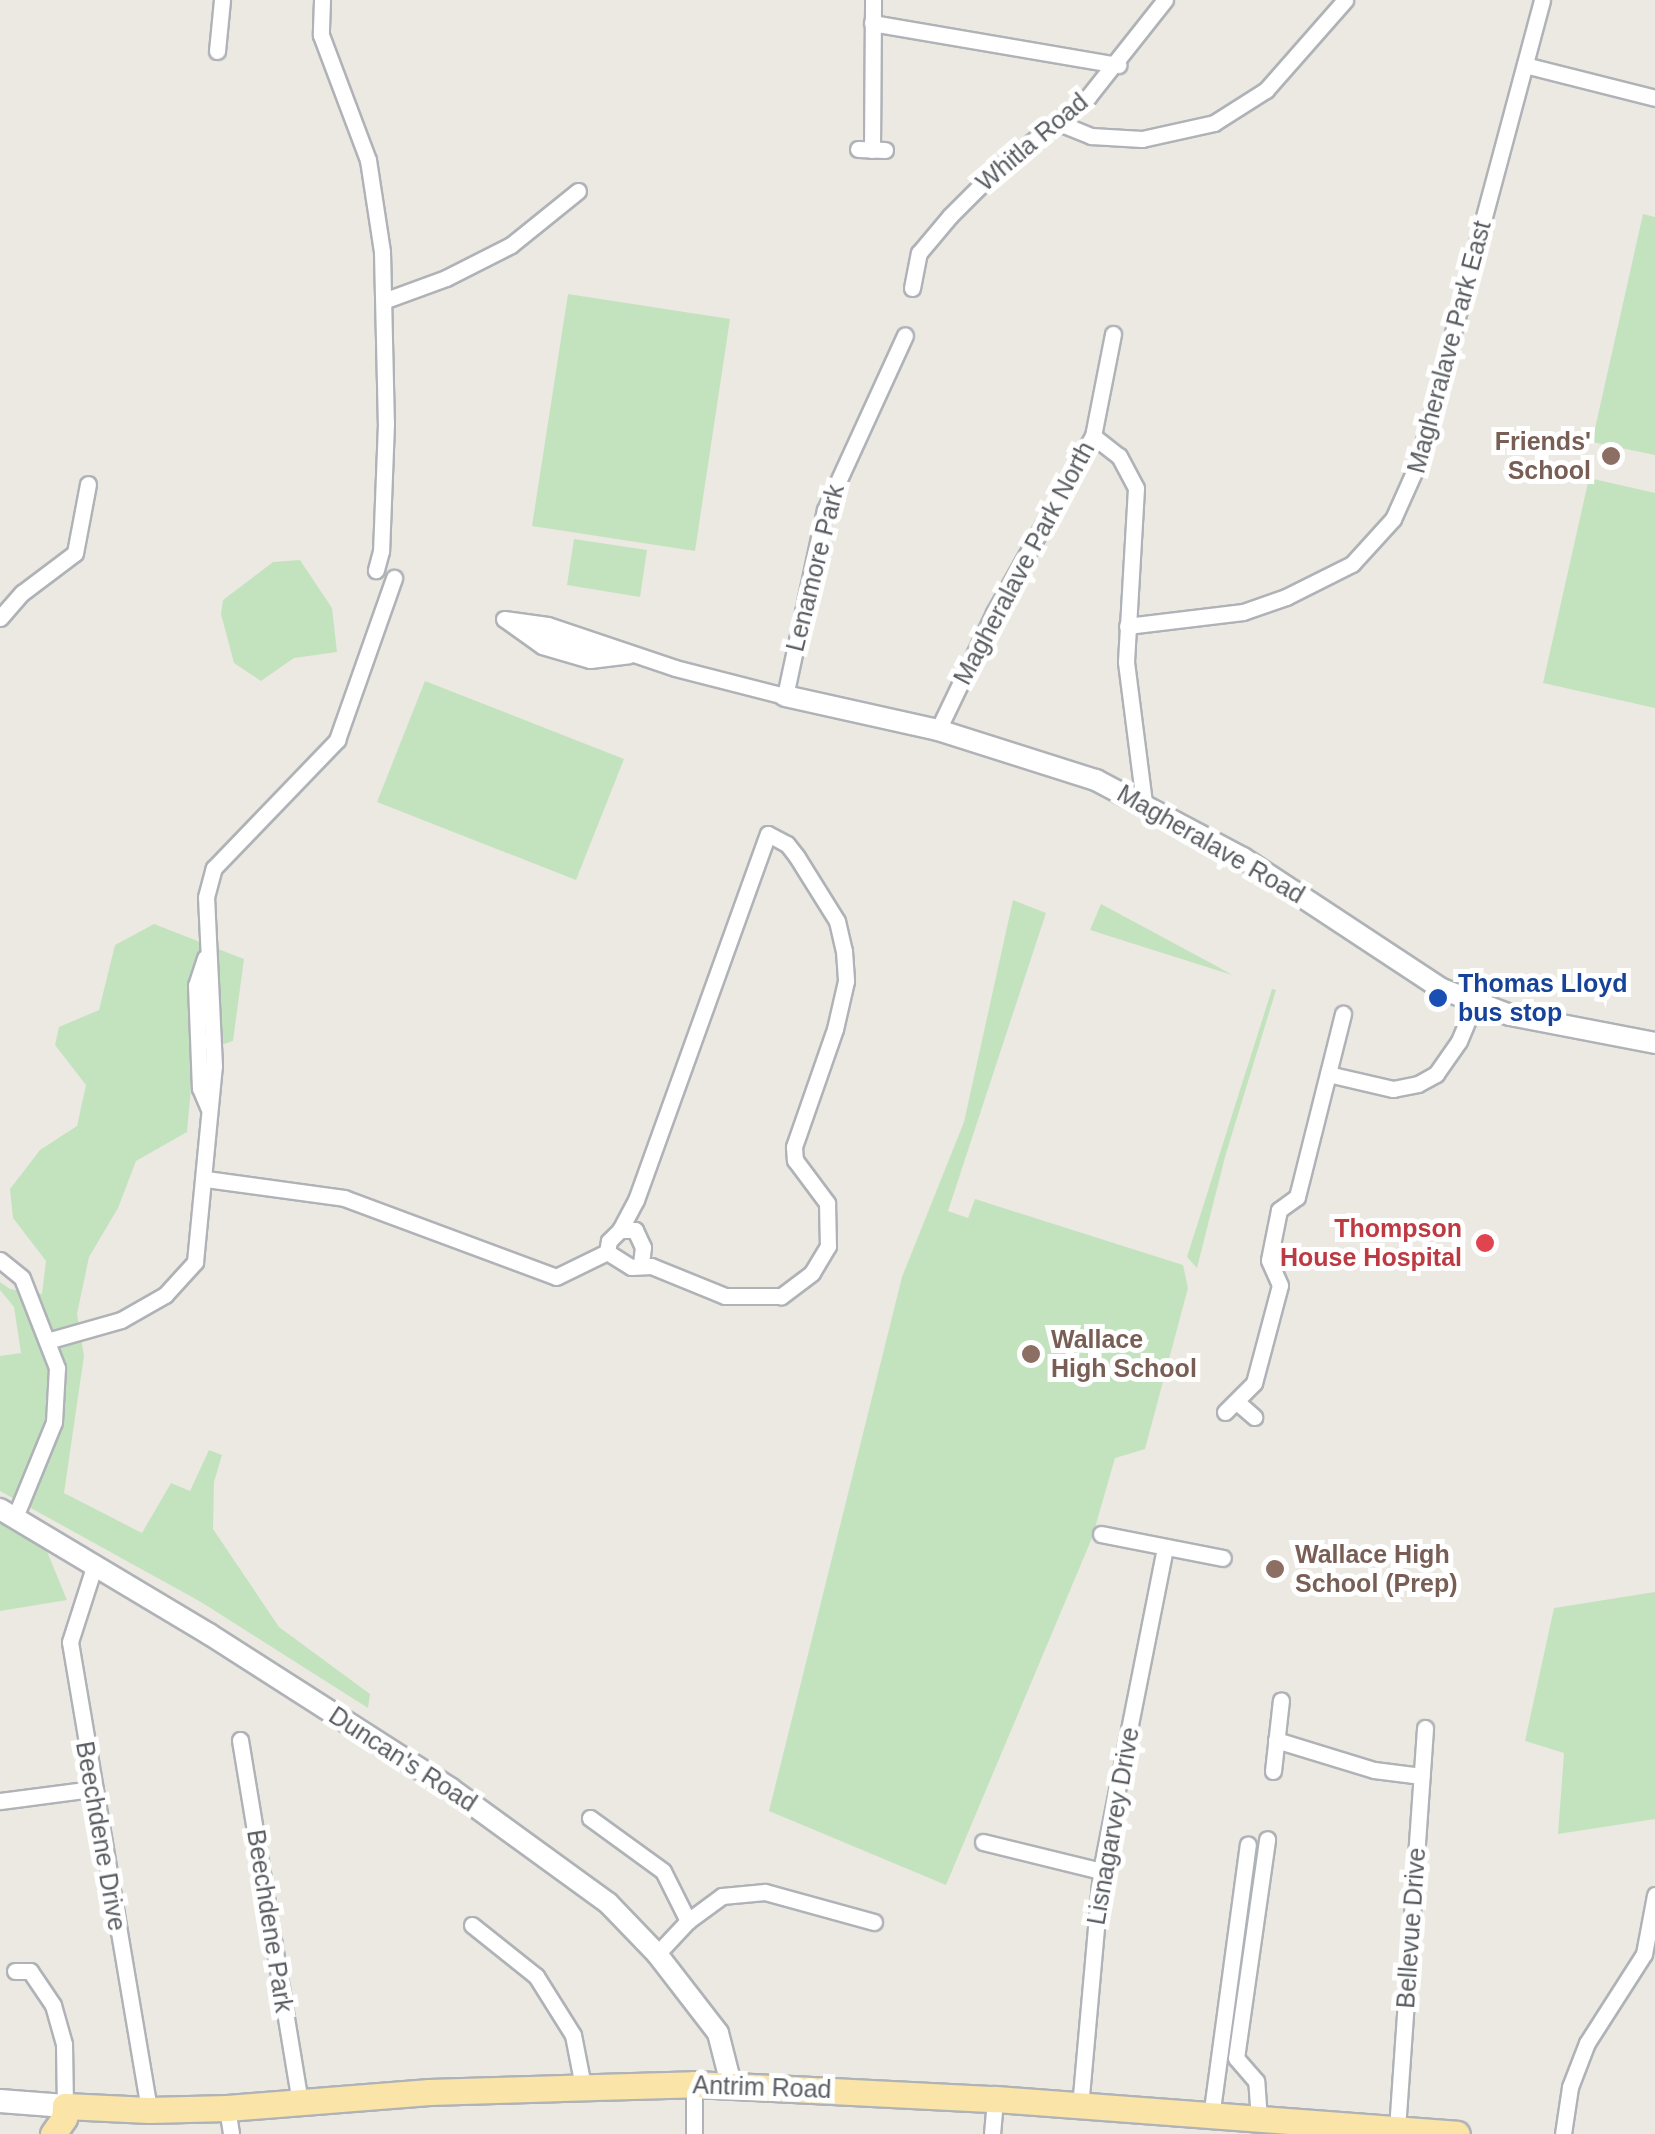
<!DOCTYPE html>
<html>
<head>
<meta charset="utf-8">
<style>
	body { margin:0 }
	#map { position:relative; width:1655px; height:2134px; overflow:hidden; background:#ece9e2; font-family:Helvetica,sans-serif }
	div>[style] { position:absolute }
	.green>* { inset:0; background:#c3e3bf }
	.roads { filter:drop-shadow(2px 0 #afb3b7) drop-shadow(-2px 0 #afb3b7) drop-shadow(0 2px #afb3b7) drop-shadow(0 -2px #afb3b7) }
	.minor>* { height:15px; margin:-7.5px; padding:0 7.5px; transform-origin:7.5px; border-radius:7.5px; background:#fff }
	.tertiary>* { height:20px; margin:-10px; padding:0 10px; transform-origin:10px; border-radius:10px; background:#fff }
	.secondary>* { height:22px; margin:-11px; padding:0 11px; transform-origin:11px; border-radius:11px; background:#fff }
	.primary>* { height:25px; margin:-12.5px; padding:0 12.5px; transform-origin:12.5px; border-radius:12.5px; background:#fbe4a8 }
	.dots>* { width:28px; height:28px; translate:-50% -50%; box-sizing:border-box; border:5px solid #fff; border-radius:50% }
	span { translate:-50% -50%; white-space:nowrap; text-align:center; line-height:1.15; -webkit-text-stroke:10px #fff; paint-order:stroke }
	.street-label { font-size:25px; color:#5a5e62 }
	.education-label { font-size:25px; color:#785e54; font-weight:700 }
	.right { translate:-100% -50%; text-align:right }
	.left { translate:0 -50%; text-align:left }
	.transit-label { font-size:25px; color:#164399; font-weight:700 }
	.health-label { font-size:25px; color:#be3a42; font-weight:700 }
</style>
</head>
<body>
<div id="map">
	<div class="green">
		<i style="clip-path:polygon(1643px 214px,1655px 217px,1655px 455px,1592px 442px)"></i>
		<i style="clip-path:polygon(568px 294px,730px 319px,695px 551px,532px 526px)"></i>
		<i style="clip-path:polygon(1589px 478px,1655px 493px,1655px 708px,1543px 683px)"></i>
		<i style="clip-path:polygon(574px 539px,647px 550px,640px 597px,567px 585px)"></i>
		<i style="clip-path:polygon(300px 560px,332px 608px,337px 652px,294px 658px,261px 681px,234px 663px,221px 614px,223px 600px,273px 562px)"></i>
		<i style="clip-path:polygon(425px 681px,624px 759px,576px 880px,377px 802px)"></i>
		<i style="clip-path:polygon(1013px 900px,1046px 913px,948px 1211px,968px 1218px,975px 1199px,1183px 1265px,1188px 1288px,1145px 1449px,1115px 1458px,1092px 1538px,946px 1885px,769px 1811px,902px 1277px,964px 1122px)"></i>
		<i style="clip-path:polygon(1101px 904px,1220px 968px,1232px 975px,1090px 930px)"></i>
		<i style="clip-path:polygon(154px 924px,244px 959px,233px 1041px,194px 1054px,187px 1132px,136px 1161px,118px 1208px,89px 1257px,77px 1314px,84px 1356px,64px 1493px,142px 1533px,171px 1483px,190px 1491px,209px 1450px,222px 1455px,214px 1482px,213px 1529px,279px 1627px,370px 1694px,368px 1708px,201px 1602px,0 1491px,0 1356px,21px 1353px,14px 1307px,0 1290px,0 1282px,10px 1289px,42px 1294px,46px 1261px,13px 1218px,10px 1189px,40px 1150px,77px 1126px,86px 1085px,55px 1045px,59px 1027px,99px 1010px,115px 945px)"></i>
		<i style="clip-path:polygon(1272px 989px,1276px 990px,1225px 1157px,1197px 1268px,1187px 1257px)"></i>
		<i style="clip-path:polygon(0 1523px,46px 1549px,67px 1600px,0 1611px)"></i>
		<i style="clip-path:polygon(1655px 1592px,1655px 1819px,1558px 1834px,1564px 1753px,1525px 1741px,1554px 1608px)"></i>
	</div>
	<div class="roads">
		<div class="minor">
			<i style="left:322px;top:0;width:35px;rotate:92deg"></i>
			<i style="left:321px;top:35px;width:134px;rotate:69.4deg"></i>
			<i style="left:368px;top:160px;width:93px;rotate:81.3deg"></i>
			<i style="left:382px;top:252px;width:171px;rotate:88.7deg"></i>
			<i style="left:386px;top:423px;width:128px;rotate:92.2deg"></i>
			<i style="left:381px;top:551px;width:20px;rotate:105deg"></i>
			<i style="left:872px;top:23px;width:250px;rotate:9.7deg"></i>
			<i style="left:217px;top:51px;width:51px;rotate:-84.4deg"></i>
			<i style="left:1525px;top:65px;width:134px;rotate:14.2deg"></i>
			<i style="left:1059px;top:123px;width:35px;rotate:22deg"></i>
			<i style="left:1091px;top:136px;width:51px;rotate:3.4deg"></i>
			<i style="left:1142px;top:139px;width:74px;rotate:-12.5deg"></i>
			<i style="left:1214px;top:123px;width:62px;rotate:-32.4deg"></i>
			<i style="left:1266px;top:90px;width:120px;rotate:-48.7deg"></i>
			<i style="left:858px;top:149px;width:27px;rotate:2deg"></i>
			<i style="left:872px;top:150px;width:150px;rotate:-89.6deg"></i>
			<i style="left:912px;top:288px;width:36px;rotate:-79deg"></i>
			<i style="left:919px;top:253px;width:48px;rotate:-50deg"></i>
			<i style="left:950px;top:216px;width:64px;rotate:-45deg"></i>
			<i style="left:995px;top:171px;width:119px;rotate:-38.5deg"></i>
			<i style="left:1088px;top:97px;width:124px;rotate:-51.6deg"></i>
			<i style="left:386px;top:300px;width:64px;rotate:-20.1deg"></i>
			<i style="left:446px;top:278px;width:73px;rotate:-26.9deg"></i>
			<i style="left:511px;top:245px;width:86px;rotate:-38.9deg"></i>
			<i style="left:1093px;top:436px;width:33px;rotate:38deg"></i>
			<i style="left:1119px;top:456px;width:36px;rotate:62deg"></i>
			<i style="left:1136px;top:488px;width:174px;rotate:93.3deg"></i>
			<i style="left:1126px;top:662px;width:141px;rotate:82.7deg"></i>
			<i style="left:0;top:618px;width:33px;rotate:-49deg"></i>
			<i style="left:22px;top:593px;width:66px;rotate:-37deg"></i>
			<i style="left:75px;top:553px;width:70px;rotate:-79.3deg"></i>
			<i style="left:504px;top:619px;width:44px;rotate:7.8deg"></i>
			<i style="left:548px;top:625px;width:134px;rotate:18.7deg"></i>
			<i style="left:675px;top:668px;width:114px;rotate:14.3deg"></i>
			<i style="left:785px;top:696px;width:190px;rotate:-77.9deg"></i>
			<i style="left:825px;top:510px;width:192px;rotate:-65.4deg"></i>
			<i style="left:507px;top:621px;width:43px;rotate:35.5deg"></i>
			<i style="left:542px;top:646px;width:50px;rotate:16.3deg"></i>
			<i style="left:590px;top:660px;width:39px;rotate:-7deg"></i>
			<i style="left:1127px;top:626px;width:117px;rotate:-6.9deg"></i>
			<i style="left:1243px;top:612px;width:46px;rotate:-19.2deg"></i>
			<i style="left:1286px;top:597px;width:74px;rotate:-26.6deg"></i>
			<i style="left:1352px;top:564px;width:61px;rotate:-47.7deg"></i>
			<i style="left:1393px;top:519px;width:61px;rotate:-65.9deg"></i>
			<i style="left:1418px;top:463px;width:479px;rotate:-75deg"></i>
			<i style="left:531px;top:630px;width:82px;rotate:15.6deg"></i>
			<i style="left:938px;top:730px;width:130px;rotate:-64.4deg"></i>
			<i style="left:994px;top:613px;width:203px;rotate:-60.8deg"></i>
			<i style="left:1093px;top:436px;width:104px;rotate:-78.9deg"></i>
			<i style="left:205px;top:958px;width:28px;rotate:108deg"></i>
			<i style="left:196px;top:985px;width:103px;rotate:87.8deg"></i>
			<i style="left:200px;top:1088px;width:21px;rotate:67deg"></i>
			<i style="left:1328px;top:1074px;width:67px;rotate:13deg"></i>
			<i style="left:1393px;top:1089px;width:25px;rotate:-11deg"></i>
			<i style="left:1418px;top:1084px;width:21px;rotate:-29deg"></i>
			<i style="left:1436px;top:1074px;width:40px;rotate:-55.1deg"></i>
			<i style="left:1459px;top:1041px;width:41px;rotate:-67.2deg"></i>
			<i style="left:206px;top:1179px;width:139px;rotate:7.8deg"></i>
			<i style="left:344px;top:1198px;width:226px;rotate:20.4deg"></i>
			<i style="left:556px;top:1277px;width:57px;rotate:-26.1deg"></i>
			<i style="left:620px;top:1230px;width:34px;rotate:-62deg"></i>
			<i style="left:636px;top:1200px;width:389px;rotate:-70.2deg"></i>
			<i style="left:768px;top:834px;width:21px;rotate:28deg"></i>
			<i style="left:787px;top:844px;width:16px;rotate:52deg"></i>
			<i style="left:797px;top:857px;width:75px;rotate:58deg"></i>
			<i style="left:837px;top:921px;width:31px;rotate:77deg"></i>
			<i style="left:844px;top:951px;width:30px;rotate:86deg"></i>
			<i style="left:846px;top:981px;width:49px;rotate:102.9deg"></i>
			<i style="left:835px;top:1029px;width:125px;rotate:109.2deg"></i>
			<i style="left:794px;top:1147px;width:13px;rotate:86deg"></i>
			<i style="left:795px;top:1160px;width:54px;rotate:53.3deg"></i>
			<i style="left:827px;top:1203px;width:43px;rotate:88.7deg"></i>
			<i style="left:828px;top:1246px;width:31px;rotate:121deg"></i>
			<i style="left:812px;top:1273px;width:39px;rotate:143deg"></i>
			<i style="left:781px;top:1296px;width:56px;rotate:180deg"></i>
			<i style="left:725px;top:1296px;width:80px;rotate:-157.9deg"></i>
			<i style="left:651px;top:1266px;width:20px;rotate:177deg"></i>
			<i style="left:631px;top:1267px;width:28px;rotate:-148deg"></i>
			<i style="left:607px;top:1252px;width:11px;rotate:-80deg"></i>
			<i style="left:609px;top:1241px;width:16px;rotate:-45deg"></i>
			<i style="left:620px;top:1230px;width:15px"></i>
			<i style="left:635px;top:1230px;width:19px;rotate:65deg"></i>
			<i style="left:643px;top:1247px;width:16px;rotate:97deg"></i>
			<i style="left:0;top:1260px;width:28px;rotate:39deg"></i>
			<i style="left:22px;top:1278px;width:97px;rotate:68.7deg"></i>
			<i style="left:57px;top:1368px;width:54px;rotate:93.2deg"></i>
			<i style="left:54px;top:1422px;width:103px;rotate:112.3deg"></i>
			<i style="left:47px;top:1341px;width:77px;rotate:-15.8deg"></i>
			<i style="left:121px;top:1320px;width:51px;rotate:-29.6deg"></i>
			<i style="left:165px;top:1295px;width:45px;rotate:-47.7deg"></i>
			<i style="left:195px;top:1262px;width:197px;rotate:-84.5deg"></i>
			<i style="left:214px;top:1066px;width:169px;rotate:-92.7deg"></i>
			<i style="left:206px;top:897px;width:30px;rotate:-75deg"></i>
			<i style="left:214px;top:868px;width:178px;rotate:-46.1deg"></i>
			<i style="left:337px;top:740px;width:172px;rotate:-70.6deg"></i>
			<i style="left:1237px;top:1402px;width:23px;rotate:41deg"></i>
			<i style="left:1225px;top:1412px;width:41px;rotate:-45deg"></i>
			<i style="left:1254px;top:1383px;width:101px;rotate:-75.1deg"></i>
			<i style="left:1280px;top:1285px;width:27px;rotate:-114deg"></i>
			<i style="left:1269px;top:1260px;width:51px;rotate:-78.7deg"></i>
			<i style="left:1279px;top:1210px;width:22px;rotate:-36deg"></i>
			<i style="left:1297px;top:1197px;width:189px;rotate:-75.9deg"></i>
			<i style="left:1101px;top:1534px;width:124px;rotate:11.1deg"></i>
			<i style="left:95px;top:1564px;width:82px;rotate:107.8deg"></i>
			<i style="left:70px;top:1642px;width:475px;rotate:80.4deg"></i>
			<i style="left:240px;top:1740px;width:367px;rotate:80.6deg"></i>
			<i style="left:1276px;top:1740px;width:102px;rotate:17deg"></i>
			<i style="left:1374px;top:1770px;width:48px;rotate:7.1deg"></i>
			<i style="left:1273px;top:1771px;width:71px;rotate:-83.6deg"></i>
			<i style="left:0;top:1801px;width:94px;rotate:-7.4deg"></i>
			<i style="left:590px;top:1818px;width:90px;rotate:36deg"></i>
			<i style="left:663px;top:1871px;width:56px;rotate:63.4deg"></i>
			<i style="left:983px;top:1842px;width:122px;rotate:13.8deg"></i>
			<i style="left:472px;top:1925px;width:82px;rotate:38.6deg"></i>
			<i style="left:536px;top:1976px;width:70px;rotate:57.9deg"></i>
			<i style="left:573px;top:2035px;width:52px;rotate:78.9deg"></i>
			<i style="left:657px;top:1954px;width:45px;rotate:-46.8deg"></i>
			<i style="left:688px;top:1921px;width:42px;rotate:-36.3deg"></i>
			<i style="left:722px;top:1896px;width:43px;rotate:-5.3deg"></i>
			<i style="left:765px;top:1892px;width:113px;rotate:15.4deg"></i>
			<i style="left:15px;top:1971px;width:15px"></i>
			<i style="left:30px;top:1971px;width:41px;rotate:55.9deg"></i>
			<i style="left:53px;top:2005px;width:41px;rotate:74.2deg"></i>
			<i style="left:64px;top:2044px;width:62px;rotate:89.1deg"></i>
			<i style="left:694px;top:2084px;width:50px;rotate:90deg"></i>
			<i style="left:1080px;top:2107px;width:237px;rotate:-84.9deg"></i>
			<i style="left:1101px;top:1871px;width:330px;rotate:-78.8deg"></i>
			<i style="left:227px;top:2108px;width:26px;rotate:81deg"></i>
			<i style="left:1211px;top:2117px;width:275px;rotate:-82.3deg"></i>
			<i style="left:1259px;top:2120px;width:39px;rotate:-94deg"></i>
			<i style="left:1256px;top:2081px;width:30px;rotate:-131deg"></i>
			<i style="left:1236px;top:2058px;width:221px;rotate:-81.9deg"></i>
			<i style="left:1397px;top:2129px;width:402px;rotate:-86deg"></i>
			<i style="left:992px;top:2134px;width:35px;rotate:-85deg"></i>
			<i style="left:1563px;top:2134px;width:48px;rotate:-81.5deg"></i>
			<i style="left:1570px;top:2087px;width:47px;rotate:-68.9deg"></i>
			<i style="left:1587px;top:2043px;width:106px;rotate:-57.4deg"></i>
			<i style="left:1644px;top:1954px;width:60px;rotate:-79.4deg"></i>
		</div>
		<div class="tertiary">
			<i style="left:785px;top:696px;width:157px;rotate:12.5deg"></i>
			<i style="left:938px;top:730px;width:166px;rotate:17.6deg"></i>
			<i style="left:1096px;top:780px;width:166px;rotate:28deg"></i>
			<i style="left:1243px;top:858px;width:238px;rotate:33.4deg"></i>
			<i style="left:1442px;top:989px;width:73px;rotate:20.9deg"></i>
			<i style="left:1510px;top:1015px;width:148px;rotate:10.9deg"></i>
			<i style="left:0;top:1509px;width:244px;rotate:30.9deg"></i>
			<i style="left:209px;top:1634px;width:287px;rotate:32.6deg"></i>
			<i style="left:451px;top:1789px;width:194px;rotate:36deg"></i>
			<i style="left:608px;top:1903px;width:71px;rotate:46.1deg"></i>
			<i style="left:657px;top:1954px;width:100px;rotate:52.3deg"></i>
			<i style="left:718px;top:2033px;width:53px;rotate:75.7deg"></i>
		</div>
		<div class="secondary">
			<i style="left:0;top:2101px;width:65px;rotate:4.4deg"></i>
		</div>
		<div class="primary">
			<i style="left:53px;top:2134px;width:19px;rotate:-55deg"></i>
			<i style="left:64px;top:2118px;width:12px;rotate:-85deg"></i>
			<i style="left:65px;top:2106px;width:84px;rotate:2.7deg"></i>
			<i style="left:149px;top:2110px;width:78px;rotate:-1.5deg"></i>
			<i style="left:227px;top:2108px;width:203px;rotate:-4.5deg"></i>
			<i style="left:429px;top:2092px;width:265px;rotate:-1.7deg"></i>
			<i style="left:694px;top:2084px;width:301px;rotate:2.9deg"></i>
			<i style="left:995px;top:2099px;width:463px;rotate:4.3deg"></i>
		</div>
	</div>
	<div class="dots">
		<i style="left:1611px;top:456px;background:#8d6e63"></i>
		<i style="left:1438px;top:998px;background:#1a4fb4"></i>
		<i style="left:1485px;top:1243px;background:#e0444e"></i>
		<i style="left:1031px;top:1354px;background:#8d6e63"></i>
		<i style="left:1275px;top:1569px;background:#8d6e63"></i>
	</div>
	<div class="street-label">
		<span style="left:1032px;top:142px;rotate:-40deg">Whitla Road</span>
		<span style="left:1449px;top:347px;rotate:-75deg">Magheralave Park East</span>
		<span style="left:1024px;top:563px;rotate:-62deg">Magheralave Park North</span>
		<span style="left:815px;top:568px;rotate:-76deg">Lenamore Park</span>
		<span style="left:1211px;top:844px;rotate:30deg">Magheralave Road</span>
		<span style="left:403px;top:1759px;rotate:33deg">Duncan's Road</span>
		<span style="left:1113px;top:1826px;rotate:-80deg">Lisnagarvey Drive</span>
		<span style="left:101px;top:1836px;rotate:80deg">Beechdene Drive</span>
		<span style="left:270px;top:1921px;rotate:81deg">Beechdene Park</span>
		<span style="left:1411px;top:1928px;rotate:-86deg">Bellevue Drive</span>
		<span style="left:762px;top:2087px;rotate:2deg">Antrim Road</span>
	</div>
	<div class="education-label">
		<span class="right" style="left:1591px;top:456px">Friends'<br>School</span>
		<span class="left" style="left:1051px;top:1354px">Wallace<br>High School</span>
		<span class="left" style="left:1295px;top:1569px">Wallace High<br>School (Prep)</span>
	</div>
	<div class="transit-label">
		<span class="left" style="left:1458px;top:998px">Thomas Lloyd<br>bus stop</span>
	</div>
	<div class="health-label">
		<span class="right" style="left:1462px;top:1243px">Thompson<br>House Hospital</span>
	</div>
</div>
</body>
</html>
